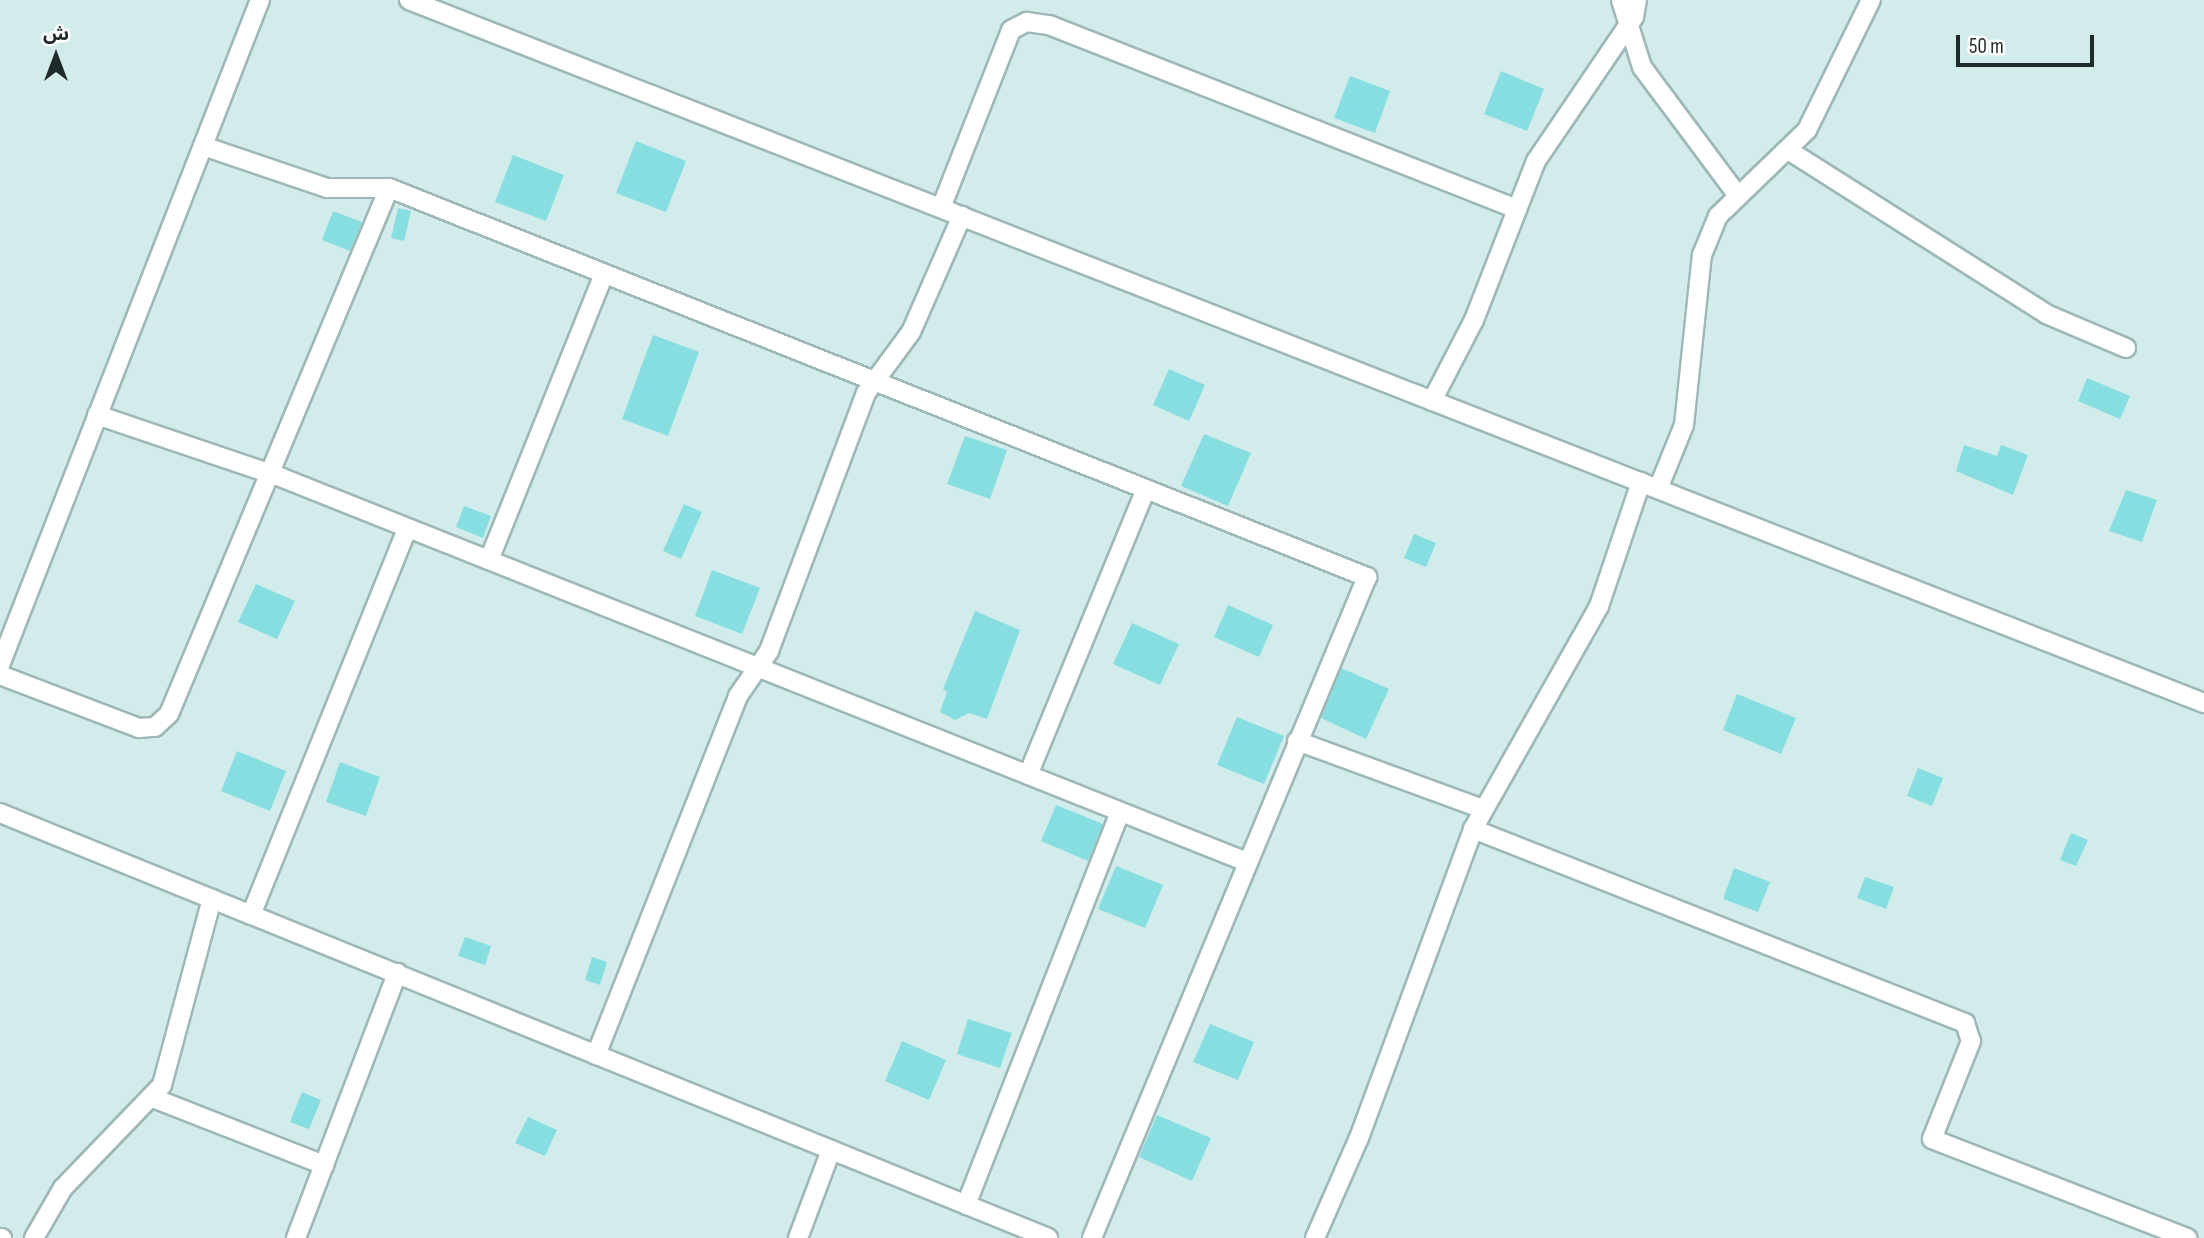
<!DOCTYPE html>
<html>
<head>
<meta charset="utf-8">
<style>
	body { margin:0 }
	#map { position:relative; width:2204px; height:1238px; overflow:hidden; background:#d2ecec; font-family:"Sofia Sans Condensed","Noto Sans Arabic",sans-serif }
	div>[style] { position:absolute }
	.building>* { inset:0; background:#86dee0 }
	.roads { filter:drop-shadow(2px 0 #9eb7b7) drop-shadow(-2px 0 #9eb7b7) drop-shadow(0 2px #9eb7b7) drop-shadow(0 -2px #9eb7b7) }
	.minor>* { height:18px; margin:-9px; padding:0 9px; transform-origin:9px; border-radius:9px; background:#fff }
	span { translate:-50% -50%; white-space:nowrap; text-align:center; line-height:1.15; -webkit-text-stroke:5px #fff; paint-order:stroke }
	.north { position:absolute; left:21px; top:21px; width:70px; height:70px; -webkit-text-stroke:5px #fff; paint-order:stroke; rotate:0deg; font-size:19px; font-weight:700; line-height:28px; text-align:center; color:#202a2a }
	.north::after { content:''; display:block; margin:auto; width:24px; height:32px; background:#202a2a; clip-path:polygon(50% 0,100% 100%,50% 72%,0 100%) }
	.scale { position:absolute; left:1956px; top:35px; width:138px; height:32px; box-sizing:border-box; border:4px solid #202a2a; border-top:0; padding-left:9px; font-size:21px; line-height:24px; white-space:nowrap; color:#202a2a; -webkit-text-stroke:5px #fff; paint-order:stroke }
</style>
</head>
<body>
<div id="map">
	<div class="building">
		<i style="clip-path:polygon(1501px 71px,1544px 89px,1527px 131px,1484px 114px)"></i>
		<i style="clip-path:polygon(1350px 76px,1390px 91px,1375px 133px,1334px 118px)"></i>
		<i style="clip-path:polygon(636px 141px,686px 161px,666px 212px,616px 193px)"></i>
		<i style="clip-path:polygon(513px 155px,564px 175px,546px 221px,495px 202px)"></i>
		<i style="clip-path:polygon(398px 208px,411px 211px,404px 241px,391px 238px)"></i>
		<i style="clip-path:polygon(333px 211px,362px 222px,350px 251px,322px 240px)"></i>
		<i style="clip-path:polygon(653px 335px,699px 352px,668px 436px,622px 419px)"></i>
		<i style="clip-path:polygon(1169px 369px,1205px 385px,1189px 421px,1153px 405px)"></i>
		<i style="clip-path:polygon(2087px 378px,2130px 396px,2120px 419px,2078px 401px)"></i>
		<i style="clip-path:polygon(1204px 434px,1251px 453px,1228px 506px,1181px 486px)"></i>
		<i style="clip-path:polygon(965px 436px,1007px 450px,990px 499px,947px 484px)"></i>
		<i style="clip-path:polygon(1964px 445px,1997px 456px,2001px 445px,2028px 455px,2013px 495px,1956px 471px)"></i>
		<i style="clip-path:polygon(2126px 490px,2157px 500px,2142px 542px,2109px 531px)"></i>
		<i style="clip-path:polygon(684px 504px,702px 512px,681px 559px,663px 551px)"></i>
		<i style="clip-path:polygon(464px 506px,491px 516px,483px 538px,456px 527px)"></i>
		<i style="clip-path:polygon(1414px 534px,1436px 543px,1426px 567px,1404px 558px)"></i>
		<i style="clip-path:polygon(712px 570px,760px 588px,742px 634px,695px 616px)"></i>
		<i style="clip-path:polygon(256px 584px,295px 601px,277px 639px,238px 622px)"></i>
		<i style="clip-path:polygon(1228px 605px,1273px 625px,1259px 657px,1214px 637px)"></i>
		<i style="clip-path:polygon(975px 611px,1020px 630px,987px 719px,969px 713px,955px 720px,940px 712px,947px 692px,943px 689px)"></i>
		<i style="clip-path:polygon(1132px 623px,1179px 644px,1160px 685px,1113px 664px)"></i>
		<i style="clip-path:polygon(1341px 668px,1389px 689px,1366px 739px,1321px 718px)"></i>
		<i style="clip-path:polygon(1737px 694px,1796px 718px,1781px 754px,1723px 730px)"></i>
		<i style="clip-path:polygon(1237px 717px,1284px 736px,1264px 784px,1217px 765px)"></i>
		<i style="clip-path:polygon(237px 751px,286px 771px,270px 811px,221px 791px)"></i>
		<i style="clip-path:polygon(340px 762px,380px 777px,366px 816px,326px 802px)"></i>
		<i style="clip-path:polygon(1918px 768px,1943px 778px,1932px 806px,1907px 796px)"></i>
		<i style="clip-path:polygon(1056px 805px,1103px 824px,1088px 861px,1041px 841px)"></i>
		<i style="clip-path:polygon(2071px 833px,2088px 840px,2076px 866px,2060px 860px)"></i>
		<i style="clip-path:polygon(1116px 866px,1163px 885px,1145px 928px,1098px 909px)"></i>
		<i style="clip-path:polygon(1734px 868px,1770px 882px,1758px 912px,1723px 899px)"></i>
		<i style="clip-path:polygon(1865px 877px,1894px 887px,1886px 909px,1857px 898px)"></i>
		<i style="clip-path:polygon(465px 937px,491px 946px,485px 965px,458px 956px)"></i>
		<i style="clip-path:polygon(592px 957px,607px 962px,600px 985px,585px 980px)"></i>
		<i style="clip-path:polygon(968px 1019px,1012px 1033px,1000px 1068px,957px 1054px)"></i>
		<i style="clip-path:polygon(1210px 1024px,1254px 1042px,1238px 1080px,1193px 1062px)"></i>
		<i style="clip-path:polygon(902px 1041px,946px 1060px,929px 1100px,885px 1081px)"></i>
		<i style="clip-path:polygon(302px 1092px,321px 1100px,309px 1129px,290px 1122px)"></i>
		<i style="clip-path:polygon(1157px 1115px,1211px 1138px,1192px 1181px,1139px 1157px)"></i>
		<i style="clip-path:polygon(528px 1117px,557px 1130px,545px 1156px,515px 1143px)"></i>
	</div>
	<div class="roads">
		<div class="minor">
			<i style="left:409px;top:0;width:1928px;rotate:21.39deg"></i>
			<i style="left:1621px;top:0;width:70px;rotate:72.6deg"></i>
			<i style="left:1642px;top:67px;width:161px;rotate:53.3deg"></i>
			<i style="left:203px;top:146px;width:131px;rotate:18.7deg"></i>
			<i style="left:327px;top:188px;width:62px"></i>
			<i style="left:389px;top:188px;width:1053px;rotate:21.69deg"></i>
			<i style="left:1367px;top:577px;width:716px;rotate:112.59deg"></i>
			<i style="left:1788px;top:150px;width:306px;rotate:32.4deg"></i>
			<i style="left:2046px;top:314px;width:87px;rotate:23deg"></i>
			<i style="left:941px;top:208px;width:191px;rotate:-68.5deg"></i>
			<i style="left:1011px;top:30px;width:18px;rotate:-27deg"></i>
			<i style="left:1027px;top:22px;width:22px;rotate:8deg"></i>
			<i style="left:1049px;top:25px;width:503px;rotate:21.46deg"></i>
			<i style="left:1432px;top:401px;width:91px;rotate:-62.6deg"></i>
			<i style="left:1474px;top:320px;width:171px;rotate:-68.7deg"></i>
			<i style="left:1536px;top:161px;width:174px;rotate:-55.8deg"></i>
			<i style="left:1634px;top:17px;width:17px;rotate:-80deg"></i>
			<i style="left:97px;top:415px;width:193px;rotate:18.7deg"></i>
			<i style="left:280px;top:477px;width:1041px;rotate:21.71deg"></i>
			<i style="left:1658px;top:489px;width:69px;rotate:-67.9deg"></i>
			<i style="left:1684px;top:425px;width:171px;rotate:-84deg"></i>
			<i style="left:1702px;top:255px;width:42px;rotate:-67.7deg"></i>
			<i style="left:1718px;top:216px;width:124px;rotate:-44deg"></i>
			<i style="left:1807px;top:130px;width:145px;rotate:-63.8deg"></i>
			<i style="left:489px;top:560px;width:308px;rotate:-68.1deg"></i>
			<i style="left:0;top:665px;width:714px;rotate:-68.65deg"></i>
			<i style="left:0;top:675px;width:149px;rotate:20.9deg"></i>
			<i style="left:139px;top:728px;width:16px;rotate:-4deg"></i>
			<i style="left:155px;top:727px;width:19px;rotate:-43deg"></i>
			<i style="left:169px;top:714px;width:570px;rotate:-67.3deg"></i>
			<i style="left:1297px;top:741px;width:198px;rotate:20.1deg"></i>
			<i style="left:1028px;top:775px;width:309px;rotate:-67.6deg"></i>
			<i style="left:0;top:813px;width:1131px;rotate:22.07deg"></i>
			<i style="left:1473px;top:829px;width:529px;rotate:21.52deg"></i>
			<i style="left:1965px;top:1023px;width:19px;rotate:72deg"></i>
			<i style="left:1971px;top:1041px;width:105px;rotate:111.7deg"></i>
			<i style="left:1932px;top:1139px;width:274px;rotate:21.2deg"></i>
			<i style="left:251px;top:915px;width:417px;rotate:-68deg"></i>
			<i style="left:596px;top:1055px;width:386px;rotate:-68.4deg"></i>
			<i style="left:738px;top:696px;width:55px;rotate:-55.4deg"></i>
			<i style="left:769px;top:651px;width:276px;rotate:-69.4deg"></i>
			<i style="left:866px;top:393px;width:76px;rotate:-53.6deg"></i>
			<i style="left:911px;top:332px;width:127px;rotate:-66.3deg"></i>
			<i style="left:153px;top:1098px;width:184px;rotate:21.4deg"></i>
			<i style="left:966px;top:1205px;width:422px;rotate:-68.6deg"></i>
			<i style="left:0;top:1238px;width:2px"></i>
			<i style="left:34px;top:1238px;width:58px;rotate:-59.9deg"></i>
			<i style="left:63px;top:1188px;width:143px;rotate:-46.1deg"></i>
			<i style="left:162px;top:1085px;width:193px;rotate:-75deg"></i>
			<i style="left:296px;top:1238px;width:284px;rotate:-69.1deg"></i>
			<i style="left:798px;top:1238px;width:94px;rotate:-69.4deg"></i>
			<i style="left:1315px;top:1238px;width:109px;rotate:-66.3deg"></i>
			<i style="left:1359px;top:1138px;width:329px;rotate:-69.7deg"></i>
			<i style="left:1473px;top:829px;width:256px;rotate:-60.5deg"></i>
			<i style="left:1599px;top:606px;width:131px;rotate:-71.3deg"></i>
		</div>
	</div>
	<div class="north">ش</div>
	<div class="scale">50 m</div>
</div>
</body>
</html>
